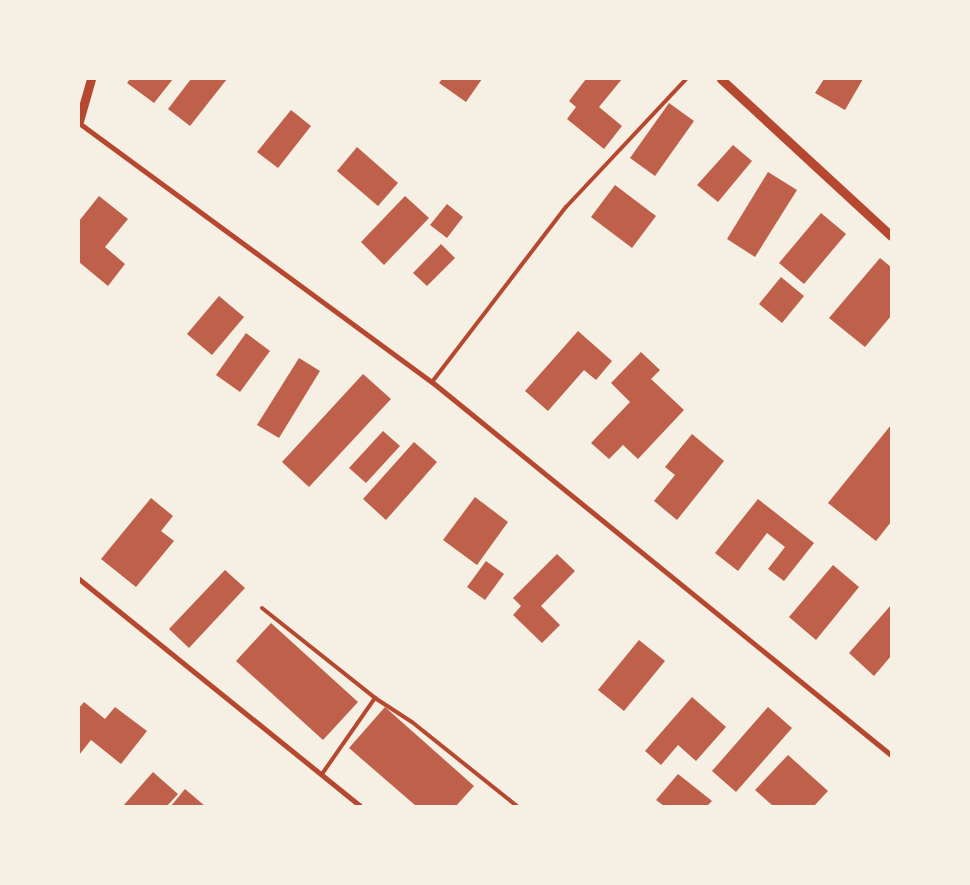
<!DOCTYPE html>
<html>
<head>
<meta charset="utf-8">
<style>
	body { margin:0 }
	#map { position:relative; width:970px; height:885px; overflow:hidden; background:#f6efe4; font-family:"Playfair Display",serif }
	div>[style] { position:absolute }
	.building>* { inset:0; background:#bf614a }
	.service>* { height:4px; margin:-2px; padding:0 2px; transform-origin:2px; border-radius:2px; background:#b5482f }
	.minor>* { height:5px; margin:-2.5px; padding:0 2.5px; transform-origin:2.5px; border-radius:2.5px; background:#b5482f }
	.tertiary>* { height:9px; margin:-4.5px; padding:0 4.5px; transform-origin:4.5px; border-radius:4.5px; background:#b5482f }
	span { translate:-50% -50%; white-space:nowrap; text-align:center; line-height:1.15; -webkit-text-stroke:4.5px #f6efe4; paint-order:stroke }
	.frame { position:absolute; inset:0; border:80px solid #f6efe4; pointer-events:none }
</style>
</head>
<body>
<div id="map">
	<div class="building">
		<i style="clip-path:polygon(130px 79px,173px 79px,154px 103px,127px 83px)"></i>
		<i style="clip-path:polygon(191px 79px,227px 79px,190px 126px,168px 109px)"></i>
		<i style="clip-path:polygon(442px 79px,482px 79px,466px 102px,439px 83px)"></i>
		<i style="clip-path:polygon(586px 79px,622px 79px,599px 107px,622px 126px,604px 149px,567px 119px,576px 107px,569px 101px)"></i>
		<i style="clip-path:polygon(824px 79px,863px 79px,845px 110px,815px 93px)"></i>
		<i style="clip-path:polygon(669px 103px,694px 121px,655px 176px,630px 158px)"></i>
		<i style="clip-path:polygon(291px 110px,311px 126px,278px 168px,257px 152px)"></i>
		<i style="clip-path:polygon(733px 145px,752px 161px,718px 202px,697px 185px)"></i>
		<i style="clip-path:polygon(357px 147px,398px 183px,378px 206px,337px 171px)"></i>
		<i style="clip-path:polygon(768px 172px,797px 190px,755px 257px,727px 239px)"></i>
		<i style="clip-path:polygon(615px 185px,656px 216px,632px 248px,591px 217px)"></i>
		<i style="clip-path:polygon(99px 196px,128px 219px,105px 247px,125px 264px,108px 286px,79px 262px,79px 221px)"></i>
		<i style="clip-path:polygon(405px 196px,429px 218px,384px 265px,361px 242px)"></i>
		<i style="clip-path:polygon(447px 204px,463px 217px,447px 238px,430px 225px)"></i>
		<i style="clip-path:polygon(821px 213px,846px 234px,804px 284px,779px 263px)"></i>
		<i style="clip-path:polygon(441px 244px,455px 258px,427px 286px,413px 273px)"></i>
		<i style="clip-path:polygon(880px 258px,891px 267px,891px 316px,865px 347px,829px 318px)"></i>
		<i style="clip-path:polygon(781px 277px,804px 296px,782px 323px,759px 304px)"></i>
		<i style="clip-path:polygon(219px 296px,244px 317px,212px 355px,187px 334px)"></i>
		<i style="clip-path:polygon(578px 331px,612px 361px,596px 380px,584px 370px,548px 411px,525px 391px)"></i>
		<i style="clip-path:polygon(246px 333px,270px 351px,240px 392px,216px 375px)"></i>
		<i style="clip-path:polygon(641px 352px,660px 370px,651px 379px,684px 410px,638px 459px,623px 445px,609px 459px,591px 443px,630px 402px,611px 383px)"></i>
		<i style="clip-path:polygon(299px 358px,320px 371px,279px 438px,257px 425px)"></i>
		<i style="clip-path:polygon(363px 374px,391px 399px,309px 487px,282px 462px)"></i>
		<i style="clip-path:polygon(891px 425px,891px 522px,876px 541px,828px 503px)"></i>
		<i style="clip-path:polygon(383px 431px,400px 446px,366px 483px,349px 468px)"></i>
		<i style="clip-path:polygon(692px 434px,724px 461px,677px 520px,654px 501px,675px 475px,665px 467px)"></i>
		<i style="clip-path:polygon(414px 442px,437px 462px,386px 520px,363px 499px)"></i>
		<i style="clip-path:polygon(475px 497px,508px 522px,477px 565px,443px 540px)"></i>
		<i style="clip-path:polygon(151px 498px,173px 516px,161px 531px,174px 541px,136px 587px,101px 559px)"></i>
		<i style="clip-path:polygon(758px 499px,814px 543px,784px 581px,768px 569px,785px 547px,767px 533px,738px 571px,715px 553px)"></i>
		<i style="clip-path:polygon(557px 554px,575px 571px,541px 606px,560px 625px,542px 643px,513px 615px,521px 606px,513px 598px)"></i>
		<i style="clip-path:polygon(486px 561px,504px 574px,485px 600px,467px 587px)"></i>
		<i style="clip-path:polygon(833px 565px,859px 587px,816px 640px,789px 617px)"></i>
		<i style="clip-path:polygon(225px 570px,245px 588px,189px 648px,169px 629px)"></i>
		<i style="clip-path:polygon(891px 605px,891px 656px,874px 676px,849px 653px)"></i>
		<i style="clip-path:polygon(271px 623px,358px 702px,323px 740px,236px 661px)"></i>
		<i style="clip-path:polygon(639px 640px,665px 661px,624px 711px,598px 690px)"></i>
		<i style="clip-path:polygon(692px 697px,726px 727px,696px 761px,678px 745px,661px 765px,645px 751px)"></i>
		<i style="clip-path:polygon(84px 702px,105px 719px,115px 707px,147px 731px,121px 764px,91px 740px,79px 755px,79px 708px)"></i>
		<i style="clip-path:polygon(385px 707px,474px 786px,456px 806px,416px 806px,349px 748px)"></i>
		<i style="clip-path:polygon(768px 707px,792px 728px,736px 792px,712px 771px)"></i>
		<i style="clip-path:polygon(788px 755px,828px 791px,814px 806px,773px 806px,755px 790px)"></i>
		<i style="clip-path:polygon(153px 772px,178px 794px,167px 806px,123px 806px)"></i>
		<i style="clip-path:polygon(678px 774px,712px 801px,707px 806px,664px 806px,656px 800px)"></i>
		<i style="clip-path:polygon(185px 789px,205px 806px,171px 806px)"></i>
	</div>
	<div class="service">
		<i style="left:432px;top:382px;width:220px;rotate:-52.6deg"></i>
		<i style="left:566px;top:207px;width:175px;rotate:-46.8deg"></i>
		<i style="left:262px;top:608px;width:144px;rotate:38.5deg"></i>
		<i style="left:375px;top:698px;width:44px;rotate:33deg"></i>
		<i style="left:412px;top:722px;width:134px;rotate:38.7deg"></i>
		<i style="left:322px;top:774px;width:93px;rotate:-55.1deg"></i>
	</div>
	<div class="minor">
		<i style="left:79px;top:123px;width:438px;rotate:36.3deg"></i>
		<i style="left:432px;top:382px;width:591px;rotate:39.1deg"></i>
		<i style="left:79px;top:579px;width:361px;rotate:38.9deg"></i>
	</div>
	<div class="tertiary">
		<i style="left:721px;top:79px;width:231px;rotate:42.7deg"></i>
		<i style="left:79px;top:121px;width:44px;rotate:-74.1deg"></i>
	</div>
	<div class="frame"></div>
</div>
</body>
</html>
